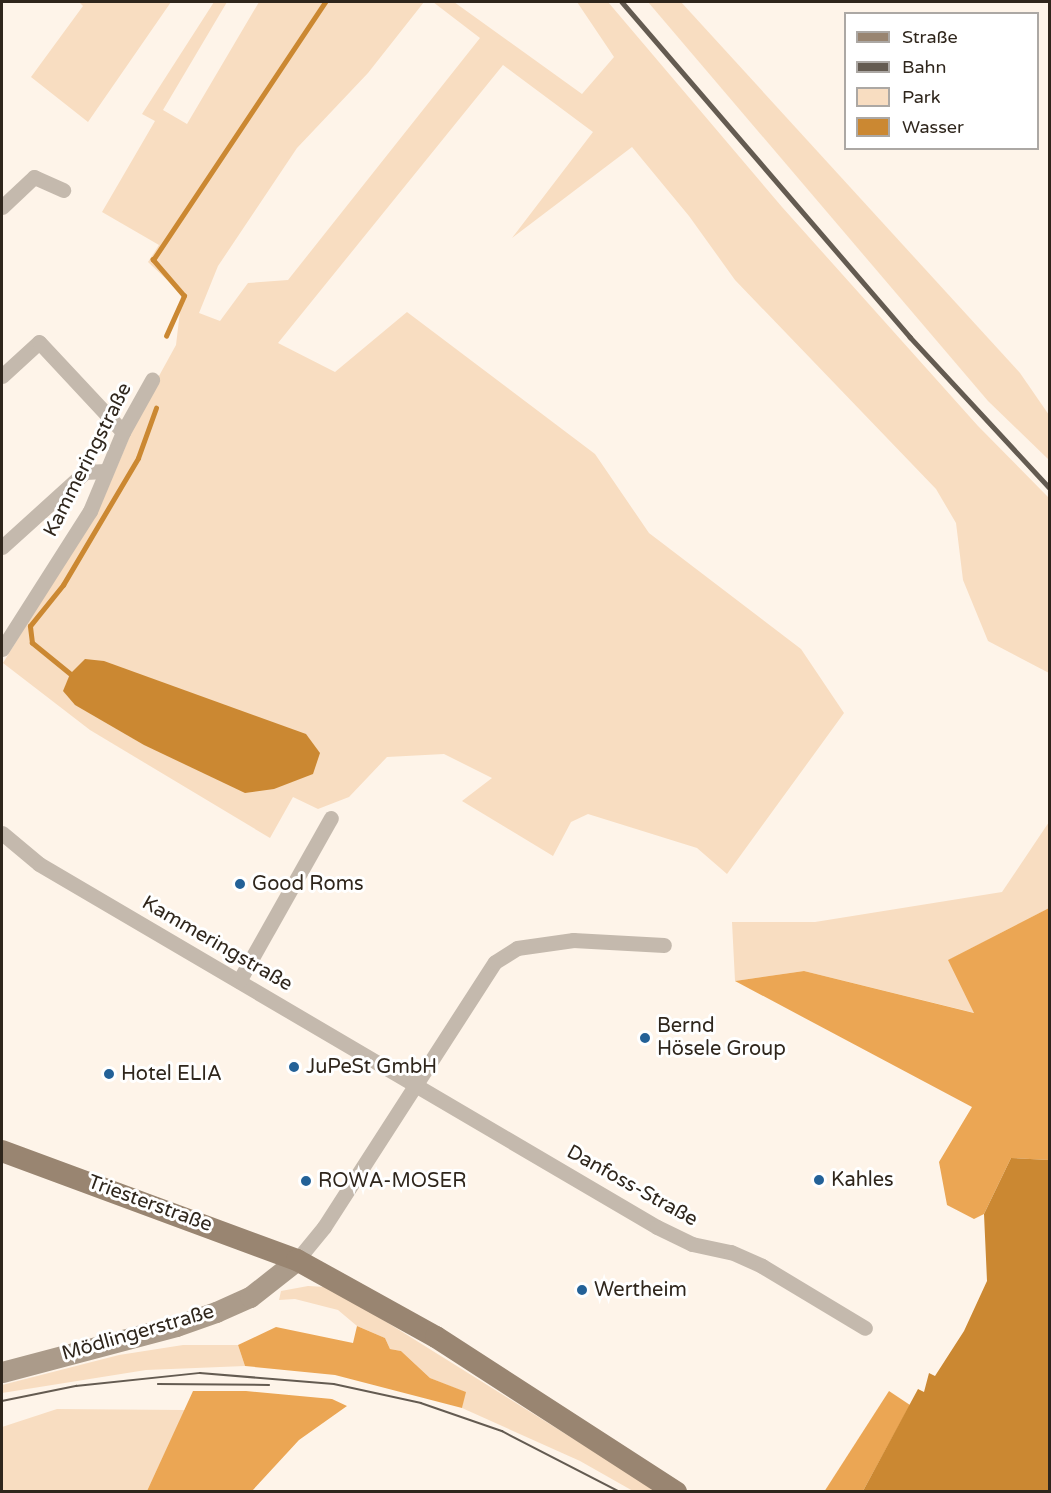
<!DOCTYPE html>
<html>
<head>
<meta charset="utf-8">
<style>
	body { margin:0 }
	#map { position:relative; width:1051px; height:1493px; overflow:hidden; background:#fef4e9; font-family:"Varela Round",sans-serif }
	div>[style] { position:absolute }
	.green>* { inset:0; background:#f8ddc1 }
	.forest>* { inset:0; background:#eba654 }
	.water>* { inset:0; background:#cb8832 }
	.stream>* { height:4.5px; margin:-2.25px; padding:0 2.25px; transform-origin:2.25px; border-radius:2.25px; background:#cb8832 }
	.street>* { height:15px; margin:-7.5px; padding:0 7.5px; transform-origin:7.5px; border-radius:7.5px; background:#c4b9ad }
	.secondary>* { height:21px; margin:-10.5px; padding:0 10.5px; transform-origin:10.5px; border-radius:10.5px; background:#ab9b8a }
	.primary>* { height:22px; margin:-11px; padding:0 11px; transform-origin:11px; border-radius:11px; background:#998571 }
	.tram>* { height:1.5px; margin:-0.75px; padding:0 0.75px; transform-origin:0.75px; border-radius:0.75px; background:#645b51 }
	.rail>* { height:4.5px; margin:-2.25px; padding:0 2.25px; transform-origin:2.25px; border-radius:2.25px; background:#645b51 }
	.dots>* { width:16px; height:16px; translate:-50% -50%; box-sizing:border-box; border:3px solid #fff; border-radius:50% }
	span { translate:-50% -50%; white-space:nowrap; text-align:center; line-height:1.15; -webkit-text-stroke:6px #fff; paint-order:stroke }
	.street-label { font-size:20px; color:#2f261c }
	.poi-label { font-size:20px; color:#2f261c }
	.left { translate:0 -50%; text-align:left }
	.frame { position:absolute; inset:0; border:3px solid #2f261c; pointer-events:none }
	.legend { position:absolute; left:844px; top:12px; width:195px; height:138px; box-sizing:border-box; background:#fff; border:2px solid #aca8a4; margin:0; padding:8px 10px; list-style:none; font-size:18px; color:#2f261c }
	.legend li { display:flex; align-items:center; gap:12px; height:30px }
	.legend b { width:30px; border:2px solid #aca8a4 }
</style>
</head>
<body>
<div id="map">
	<div class="green">
		<i style="clip-path:polygon(79px 2px,171px 2px,88px 122px,31px 77px,83px 6px)"></i>
		<i style="clip-path:polygon(214px 2px,227px 2px,163px 110px,187px 124px,259px 2px,424px 2px,368px 73px,297px 148px,218px 266px,199px 313px,220px 321px,248px 283px,288px 280px,480px 38px,433px 2px,454px 2px,582px 94px,614px 57px,577px 2px,608px 2px,782px 207px,978px 426px,1049px 498px,1049px 673px,988px 641px,963px 580px,956px 523px,936px 489px,735px 280px,689px 216px,632px 147px,512px 238px,593px 132px,503px 65px,278px 343px,335px 372px,407px 312px,595px 454px,649px 533px,801px 649px,844px 713px,727px 874px,697px 848px,588px 814px,571px 822px,553px 856px,462px 801px,492px 778px,444px 754px,387px 757px,349px 797px,318px 809px,293px 797px,270px 838px,90px 730px,3px 663px,102px 502px,143px 405px,176px 345px,182px 294px,148px 262px,159px 245px,102px 212px,155px 121px,142px 114px)"></i>
		<i style="clip-path:polygon(648px 2px,681px 2px,1020px 373px,1049px 415px,1049px 460px,988px 401px)"></i>
		<i style="clip-path:polygon(1049px 822px,1049px 908px,949px 960px,975px 1013px,804px 971px,735px 981px,732px 922px,815px 922px,1002px 892px)"></i>
		<i style="clip-path:polygon(308px 1286px,326px 1287px,372px 1313px,657px 1491px,633px 1491px,580px 1461px,462px 1408px,465px 1392px,430px 1378px,401px 1351px,390px 1349px,385px 1338px,357px 1326px,338px 1310px,295px 1299px,279px 1300px,281px 1291px)"></i>
		<i style="clip-path:polygon(183px 1345px,238px 1345px,245px 1366px,146px 1370px,2px 1393px,2px 1385px,119px 1355px)"></i>
		<i style="clip-path:polygon(57px 1409px,185px 1410px,147px 1491px,2px 1492px,2px 1427px)"></i>
	</div>
	<div class="forest">
		<i style="clip-path:polygon(1049px 908px,1049px 1160px,1011px 1158px,984px 1214px,974px 1219px,947px 1205px,939px 1162px,972px 1107px,735px 981px,804px 971px,974px 1013px,948px 960px)"></i>
		<i style="clip-path:polygon(357px 1326px,385px 1338px,390px 1349px,401px 1351px,430px 1378px,466px 1392px,462px 1408px,335px 1375px,245px 1366px,238px 1345px,276px 1327px,353px 1343px)"></i>
		<i style="clip-path:polygon(193px 1391px,246px 1391px,332px 1399px,347px 1406px,299px 1440px,252px 1491px,147px 1491px)"></i>
		<i style="clip-path:polygon(889px 1391px,910px 1405px,863px 1491px,824px 1492px)"></i>
	</div>
	<div class="water">
		<i style="clip-path:polygon(85px 659px,104px 661px,306px 734px,320px 753px,313px 774px,274px 789px,245px 793px,144px 745px,75px 705px,63px 691px,70px 674px)"></i>
		<i style="clip-path:polygon(1011px 1158px,1049px 1160px,1049px 1491px,863px 1491px,918px 1389px,924px 1392px,929px 1373px,935px 1376px,964px 1331px,987px 1281px,984px 1214px)"></i>
	</div>
	<div class="stream">
		<i style="left:166px;top:336px;width:44px;rotate:-65.8deg"></i>
		<i style="left:184px;top:296px;width:48px;rotate:-130.7deg"></i>
		<i style="left:153px;top:260px;width:310px;rotate:-56.3deg"></i>
		<i style="left:70px;top:674px;width:49px;rotate:-140.8deg"></i>
		<i style="left:32px;top:643px;width:17px;rotate:-97deg"></i>
		<i style="left:30px;top:626px;width:53px;rotate:-51.2deg"></i>
		<i style="left:63px;top:585px;width:147px;rotate:-59.4deg"></i>
		<i style="left:138px;top:458px;width:53px;rotate:-70.2deg"></i>
	</div>
	<div class="street">
		<i style="left:2px;top:207px;width:44px;rotate:-43.2deg"></i>
		<i style="left:34px;top:177px;width:32px;rotate:24deg"></i>
		<i style="left:2px;top:376px;width:50px;rotate:-42.6deg"></i>
		<i style="left:39px;top:342px;width:123px;rotate:47deg"></i>
		<i style="left:2px;top:547px;width:112px;rotate:-42.1deg"></i>
		<i style="left:85px;top:472px;width:20px;rotate:-3deg"></i>
		<i style="left:2px;top:649px;width:164px;rotate:-57.5deg"></i>
		<i style="left:90px;top:511px;width:86px;rotate:-67.3deg"></i>
		<i style="left:123px;top:432px;width:60px;rotate:-60.9deg"></i>
		<i style="left:2px;top:833px;width:48px;rotate:40deg"></i>
		<i style="left:39px;top:864px;width:717px;rotate:30.43deg"></i>
		<i style="left:657px;top:1227px;width:39px;rotate:26deg"></i>
		<i style="left:692px;top:1244px;width:40px;rotate:12deg"></i>
		<i style="left:731px;top:1252px;width:34px;rotate:24deg"></i>
		<i style="left:762px;top:1266px;width:120px;rotate:31deg"></i>
		<i style="left:239px;top:981px;width:187px;rotate:-60.6deg"></i>
		<i style="left:297px;top:1260px;width:43px;rotate:-50.7deg"></i>
		<i style="left:324px;top:1227px;width:315px;rotate:-57.2deg"></i>
		<i style="left:495px;top:962px;width:26px;rotate:-32deg"></i>
		<i style="left:517px;top:948px;width:57px;rotate:-8.1deg"></i>
		<i style="left:573px;top:940px;width:91px;rotate:3.1deg"></i>
	</div>
	<div class="secondary">
		<i style="left:2px;top:1372px;width:180px;rotate:-14.8deg"></i>
		<i style="left:176px;top:1326px;width:42px;rotate:-19.3deg"></i>
		<i style="left:216px;top:1312px;width:37px;rotate:-24deg"></i>
		<i style="left:250px;top:1297px;width:60px;rotate:-38.2deg"></i>
	</div>
	<div class="primary">
		<i style="left:2px;top:1151px;width:314px;rotate:20.3deg"></i>
		<i style="left:297px;top:1260px;width:159px;rotate:29deg"></i>
		<i style="left:436px;top:1337px;width:286px;rotate:32.9deg"></i>
	</div>
	<div class="tram">
		<i style="left:158px;top:1384px;width:111px;rotate:0.5deg"></i>
		<i style="left:2px;top:1401px;width:76px;rotate:-11.5deg"></i>
		<i style="left:76px;top:1386px;width:125px;rotate:-6deg"></i>
		<i style="left:200px;top:1373px;width:134px;rotate:4.7deg"></i>
		<i style="left:334px;top:1384px;width:89px;rotate:12.3deg"></i>
		<i style="left:421px;top:1403px;width:86px;rotate:19.1deg"></i>
		<i style="left:502px;top:1431px;width:133px;rotate:27.3deg"></i>
	</div>
	<div class="rail">
		<i style="left:622px;top:2px;width:442px;rotate:49.3deg"></i>
		<i style="left:910px;top:337px;width:206px;rotate:47.2deg"></i>
	</div>
	<div class="dots">
		<i style="left:240px;top:884px;background:#236197"></i>
		<i style="left:645px;top:1038px;background:#236197"></i>
		<i style="left:294px;top:1067px;background:#236197"></i>
		<i style="left:109px;top:1074px;background:#236197"></i>
		<i style="left:819px;top:1180px;background:#236197"></i>
		<i style="left:306px;top:1181px;background:#236197"></i>
		<i style="left:582px;top:1290px;background:#236197"></i>
	</div>
	<div class="street-label">
		<span style="left:88px;top:460px;rotate:-63deg">Kammeringstraße</span>
		<span style="left:217px;top:944px;rotate:30deg">Kammeringstraße</span>
		<span style="left:632px;top:1186px;rotate:29deg">Danfoss-Straße</span>
		<span style="left:150px;top:1204px;rotate:20deg">Triesterstraße</span>
		<span style="left:138px;top:1333px;rotate:-16deg">Mödlingerstraße</span>
	</div>
	<div class="poi-label">
		<span class="left" style="left:252px;top:884px">Good Roms</span>
		<span class="left" style="left:657px;top:1038px">Bernd<br>Hösele Group</span>
		<span class="left" style="left:306px;top:1067px">JuPeSt GmbH</span>
		<span class="left" style="left:121px;top:1074px">Hotel ELIA</span>
		<span class="left" style="left:831px;top:1180px">Kahles</span>
		<span class="left" style="left:318px;top:1181px">ROWA-MOSER</span>
		<span class="left" style="left:594px;top:1290px">Wertheim</span>
	</div>
	<div class="frame"></div>
	<ul class="legend">
	<li><b style="height:8px;background:#998571"></b>Straße</li>
	<li><b style="height:8px;background:#645b51"></b>Bahn</li>
	<li><b style="height:16px;background:#f8ddc1"></b>Park</li>
	<li><b style="height:16px;background:#cb8832"></b>Wasser</li>
	</ul>
</div>
</body>
</html>
